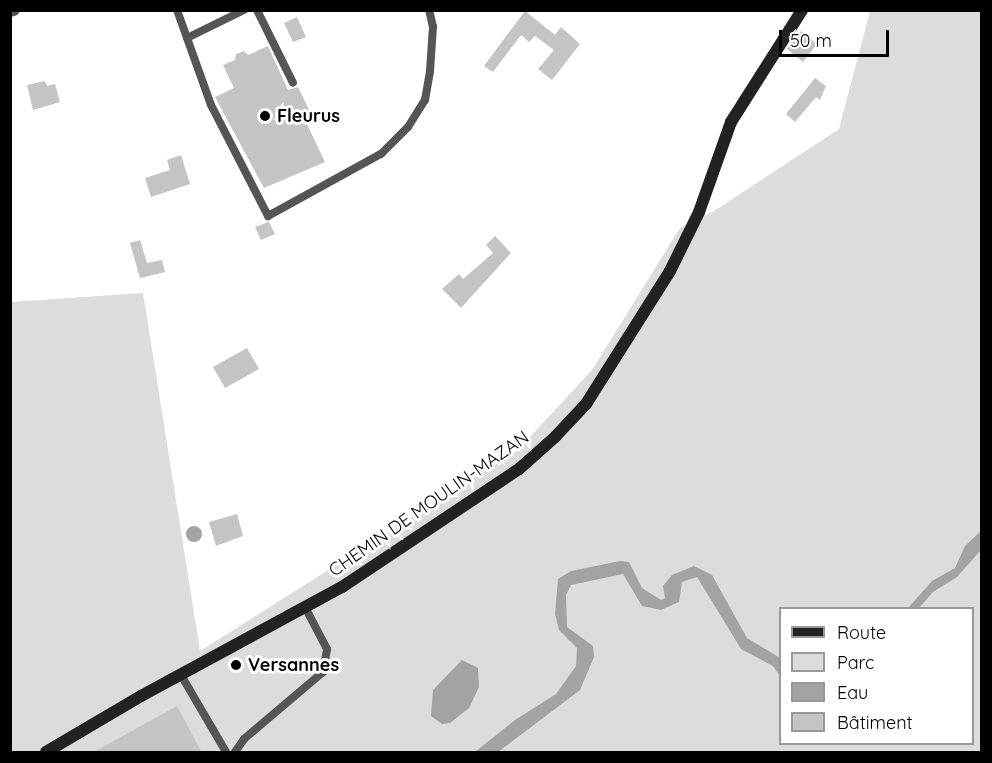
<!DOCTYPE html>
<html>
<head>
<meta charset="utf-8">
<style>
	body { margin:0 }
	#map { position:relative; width:992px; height:763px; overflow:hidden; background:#fff; font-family:Quicksand,sans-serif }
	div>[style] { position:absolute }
	.green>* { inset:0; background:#dcdcdc }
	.water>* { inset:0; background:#a3a3a3 }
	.round { border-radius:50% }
	.building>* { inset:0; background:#c4c4c4 }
	.lane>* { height:8px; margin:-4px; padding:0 4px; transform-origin:4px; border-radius:4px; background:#555 }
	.street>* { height:12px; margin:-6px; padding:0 6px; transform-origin:6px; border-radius:6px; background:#555 }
	.secondary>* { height:12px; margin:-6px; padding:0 6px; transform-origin:6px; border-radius:6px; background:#222 }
	.dots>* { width:16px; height:16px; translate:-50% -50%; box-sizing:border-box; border:3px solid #fff; border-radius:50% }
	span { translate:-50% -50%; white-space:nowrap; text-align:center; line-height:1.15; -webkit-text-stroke:6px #fff; paint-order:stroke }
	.poi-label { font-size:18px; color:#000; font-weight:700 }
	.left { translate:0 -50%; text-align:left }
	.street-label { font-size:18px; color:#000 }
	.frame { position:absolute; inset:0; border:12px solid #000; pointer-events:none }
	.legend { position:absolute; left:779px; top:607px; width:195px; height:138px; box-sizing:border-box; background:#fff; border:2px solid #999; margin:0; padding:8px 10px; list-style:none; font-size:18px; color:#000 }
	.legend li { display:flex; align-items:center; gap:12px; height:30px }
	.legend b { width:30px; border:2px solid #999 }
	.scale { position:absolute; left:779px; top:30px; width:110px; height:27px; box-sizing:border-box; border:3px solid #000; border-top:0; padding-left:8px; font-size:18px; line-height:21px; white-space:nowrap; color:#000; -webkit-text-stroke:4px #fff; paint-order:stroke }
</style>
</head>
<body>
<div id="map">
	<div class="green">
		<i style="clip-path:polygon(evenodd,870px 11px,981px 11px,981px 752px,11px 752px,11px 302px,143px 293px,200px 651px,517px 451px,592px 370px,680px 228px,714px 211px,839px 129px,870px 11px,780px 608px,972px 608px,972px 744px,780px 744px,780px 608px)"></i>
	</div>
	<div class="water">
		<i class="round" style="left:186px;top:526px;width:16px;height:16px"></i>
		<i style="clip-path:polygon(981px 531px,981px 550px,957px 577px,933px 592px,919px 608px,908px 608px,932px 581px,955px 568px,965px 546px)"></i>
		<i style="clip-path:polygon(620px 561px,629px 562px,642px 588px,661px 600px,665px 598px,663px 586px,672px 575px,694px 566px,712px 575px,747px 638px,780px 658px,780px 676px,773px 666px,741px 649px,697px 577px,682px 582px,679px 602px,661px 610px,642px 606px,623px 574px,571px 585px,566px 595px,567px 627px,593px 646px,594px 657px,580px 690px,498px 752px,475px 752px,515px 720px,556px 694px,576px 666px,577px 648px,559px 630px,555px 614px,558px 579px,571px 571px)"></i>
		<i style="clip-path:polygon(462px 660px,478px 668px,479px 687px,469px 708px,450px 723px,442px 724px,431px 716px,433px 690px)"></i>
	</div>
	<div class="building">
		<i style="clip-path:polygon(525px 11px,555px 35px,561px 27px,580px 44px,552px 80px,538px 69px,554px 50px,535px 36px,529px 42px,521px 35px,493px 72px,484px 66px)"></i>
		<i style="clip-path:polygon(297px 17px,306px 37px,293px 42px,284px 23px)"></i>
		<i style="clip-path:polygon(801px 31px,817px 44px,803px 62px,787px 49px)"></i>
		<i style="clip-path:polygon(268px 46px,288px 90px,298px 87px,311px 114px,304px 118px,325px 162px,264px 188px,215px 97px,234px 88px,223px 65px,235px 60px,236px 54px,244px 51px,248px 55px)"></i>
		<i style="clip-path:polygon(815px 78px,826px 86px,820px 100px,816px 97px,795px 122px,786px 114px)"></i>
		<i style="clip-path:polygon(45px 81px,47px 86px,55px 84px,60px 102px,33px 110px,27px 85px)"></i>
		<i style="clip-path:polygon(181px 155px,190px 184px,151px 197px,145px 178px,170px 170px,167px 160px)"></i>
		<i style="clip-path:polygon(269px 222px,275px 234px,261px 240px,255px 227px)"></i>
		<i style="clip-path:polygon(495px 236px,511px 253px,461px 308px,442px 289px,459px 274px,463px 279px,493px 253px,486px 245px)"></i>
		<i style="clip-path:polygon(140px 240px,147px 263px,162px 260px,165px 272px,140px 278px,130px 243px)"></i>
		<i style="clip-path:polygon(247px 348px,259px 369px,225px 388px,213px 367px)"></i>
		<i style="clip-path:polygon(237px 514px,243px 536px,216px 546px,209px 522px)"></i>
		<i style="clip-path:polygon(177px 706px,202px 753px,92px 753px)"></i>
	</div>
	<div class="lane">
		<i style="left:177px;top:10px;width:101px;rotate:70.3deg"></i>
		<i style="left:211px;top:105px;width:125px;rotate:62.8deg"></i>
		<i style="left:268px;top:216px;width:129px;rotate:-28.8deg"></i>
		<i style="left:381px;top:154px;width:38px;rotate:-45deg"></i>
		<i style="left:408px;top:127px;width:32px;rotate:-58deg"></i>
		<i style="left:425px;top:100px;width:29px;rotate:-80deg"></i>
		<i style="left:430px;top:71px;width:44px;rotate:-86.1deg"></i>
		<i style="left:433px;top:27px;width:17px;rotate:-103deg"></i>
		<i style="left:257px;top:10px;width:81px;rotate:63.7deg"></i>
		<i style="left:187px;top:38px;width:64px;rotate:-26.2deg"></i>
		<i style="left:181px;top:675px;width:89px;rotate:59.7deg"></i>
		<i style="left:235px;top:752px;width:16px;rotate:-55deg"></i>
		<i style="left:244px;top:739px;width:104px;rotate:-40.3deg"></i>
		<i style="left:323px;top:672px;width:23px;rotate:-80deg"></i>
		<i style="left:327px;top:649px;width:45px;rotate:-117.7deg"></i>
	</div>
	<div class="street">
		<i style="left:10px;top:11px;width:4px;rotate:-14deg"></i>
	</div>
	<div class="secondary">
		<i style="left:46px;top:752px;width:110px;rotate:-30.5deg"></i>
		<i style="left:141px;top:696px;width:229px;rotate:-28.5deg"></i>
		<i style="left:342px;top:587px;width:213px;rotate:-33.7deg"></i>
		<i style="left:519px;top:469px;width:48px;rotate:-41.6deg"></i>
		<i style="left:555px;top:437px;width:45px;rotate:-46.8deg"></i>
		<i style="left:586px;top:404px;width:157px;rotate:-57.7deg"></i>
		<i style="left:670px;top:271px;width:66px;rotate:-63.8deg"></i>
		<i style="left:699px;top:212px;width:96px;rotate:-70.4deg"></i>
		<i style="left:731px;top:122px;width:133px;rotate:-57.6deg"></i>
	</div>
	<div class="dots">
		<i style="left:265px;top:116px;background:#000"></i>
		<i style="left:236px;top:665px;background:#000"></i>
	</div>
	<div class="poi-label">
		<span class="left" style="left:277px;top:116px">Fleurus</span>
		<span class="left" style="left:248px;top:665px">Versannes</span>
	</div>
	<div class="street-label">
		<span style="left:429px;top:504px;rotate:-35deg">CHEMIN DE MOULIN-MAZAN</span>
	</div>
	<div class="frame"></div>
	<ul class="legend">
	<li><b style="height:8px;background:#222"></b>Route</li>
	<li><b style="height:16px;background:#dcdcdc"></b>Parc</li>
	<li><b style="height:16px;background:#a3a3a3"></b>Eau</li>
	<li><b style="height:16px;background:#c4c4c4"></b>Bâtiment</li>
	</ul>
	<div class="scale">50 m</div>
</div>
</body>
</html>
